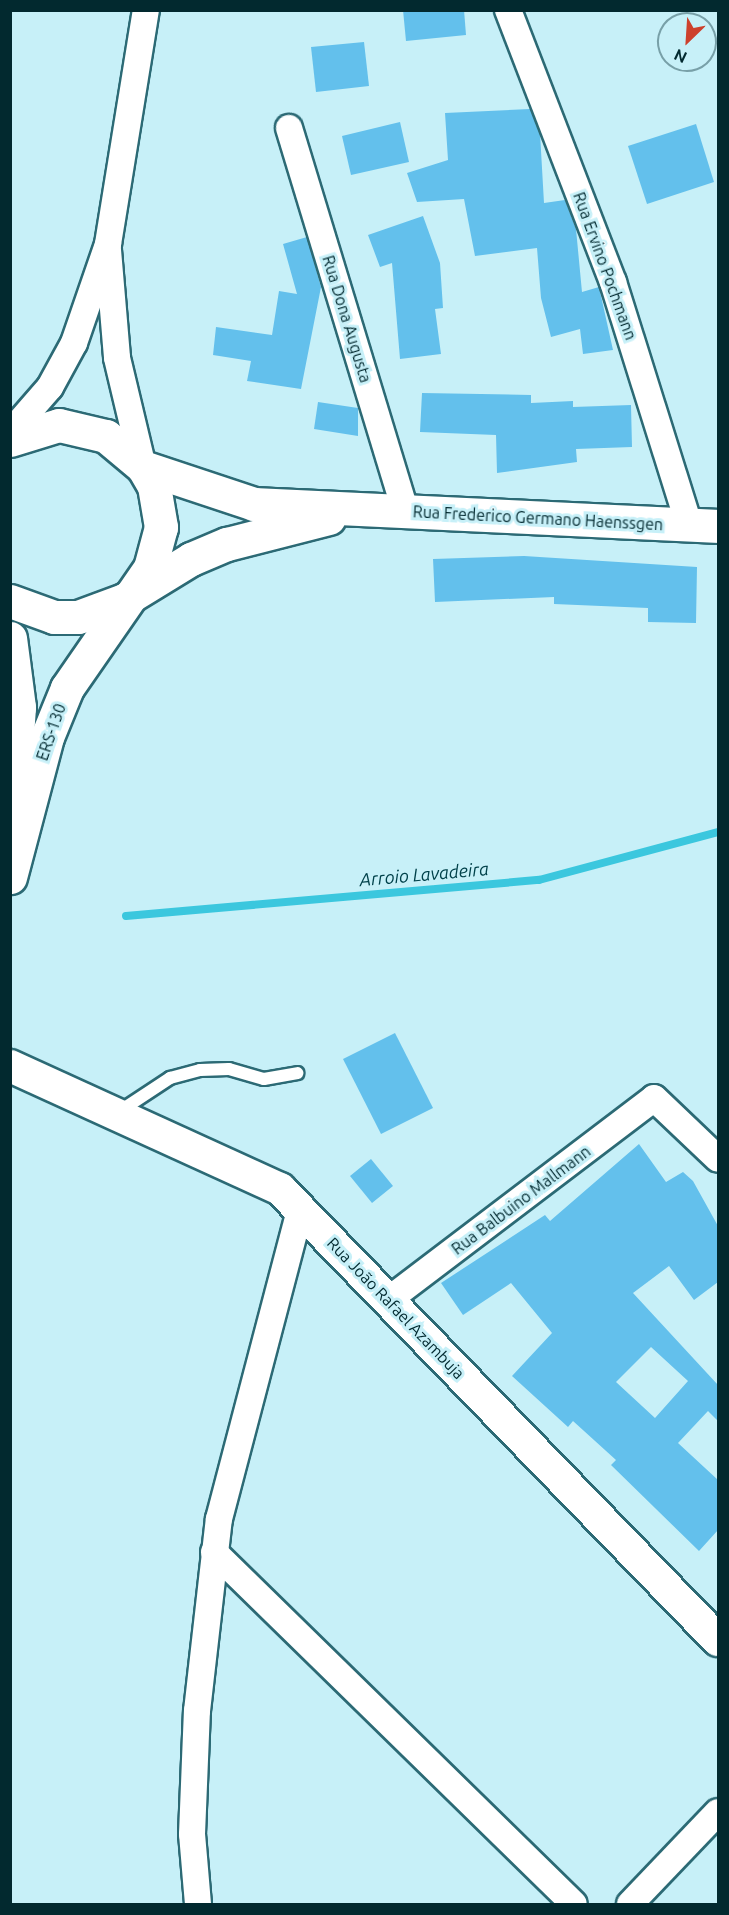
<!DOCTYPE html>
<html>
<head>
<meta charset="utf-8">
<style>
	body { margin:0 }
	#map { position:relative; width:729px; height:1915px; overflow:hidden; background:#c7f0f8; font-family:Ubuntu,sans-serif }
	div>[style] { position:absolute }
	.stream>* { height:8px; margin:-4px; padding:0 4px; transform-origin:4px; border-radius:4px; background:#3bc7de }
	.building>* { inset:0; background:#63c0ec }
	.roads { filter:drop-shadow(2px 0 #2c6a75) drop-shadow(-2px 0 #2c6a75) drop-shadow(0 2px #2c6a75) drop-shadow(0 -2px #2c6a75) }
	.service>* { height:12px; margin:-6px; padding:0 6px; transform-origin:6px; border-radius:6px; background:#fff }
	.minor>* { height:26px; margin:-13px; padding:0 13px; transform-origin:13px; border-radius:13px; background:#fff }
	.tertiary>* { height:32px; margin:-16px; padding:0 16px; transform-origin:16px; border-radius:16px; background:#fff }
	.secondary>* { height:33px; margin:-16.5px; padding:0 16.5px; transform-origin:16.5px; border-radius:16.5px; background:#fff }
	span { translate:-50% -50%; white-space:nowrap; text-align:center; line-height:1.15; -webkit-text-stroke:6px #c7f0f8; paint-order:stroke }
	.street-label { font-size:16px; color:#02292f }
	.water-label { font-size:18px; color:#00414a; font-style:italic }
	.frame { position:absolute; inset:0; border:12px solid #02292f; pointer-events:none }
	.north { position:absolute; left:657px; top:12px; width:60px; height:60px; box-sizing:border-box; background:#c7f0f8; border:2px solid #78a0a8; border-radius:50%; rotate:205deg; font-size:16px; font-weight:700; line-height:24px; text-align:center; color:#02292f }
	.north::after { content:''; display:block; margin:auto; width:21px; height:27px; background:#cd412d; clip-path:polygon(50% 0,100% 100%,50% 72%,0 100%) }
</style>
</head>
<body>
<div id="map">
	<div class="stream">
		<i style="left:126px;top:916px;width:415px;rotate:-5deg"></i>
		<i style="left:539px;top:880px;width:185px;rotate:-15deg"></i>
	</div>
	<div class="building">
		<i style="clip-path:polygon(403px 10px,464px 10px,466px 35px,406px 41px)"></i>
		<i style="clip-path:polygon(364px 42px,369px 86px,316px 92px,311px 47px)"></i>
		<i style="clip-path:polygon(530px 109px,540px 133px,544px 203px,565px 200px,576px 229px,582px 292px,599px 287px,613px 350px,583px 354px,580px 329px,551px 337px,541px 298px,537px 248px,475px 256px,464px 199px,417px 202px,407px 173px,448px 160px,445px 113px)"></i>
		<i style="clip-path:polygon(400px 122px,409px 162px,351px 175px,342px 136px)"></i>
		<i style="clip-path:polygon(696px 124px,714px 182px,647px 204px,628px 146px)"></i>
		<i style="clip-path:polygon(423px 216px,440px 263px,443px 308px,435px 309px,441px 354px,400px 359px,392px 263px,380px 267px,368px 235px)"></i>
		<i style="clip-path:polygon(307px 237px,321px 287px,301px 389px,247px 381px,251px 361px,213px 355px,216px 327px,272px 335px,279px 291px,297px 294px,283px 244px)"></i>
		<i style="clip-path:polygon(422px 393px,531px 395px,531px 403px,573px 401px,573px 407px,631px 405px,632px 447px,576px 449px,577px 462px,497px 473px,496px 435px,420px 432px)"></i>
		<i style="clip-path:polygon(318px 402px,358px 408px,358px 436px,314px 429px)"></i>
		<i style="clip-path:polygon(524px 556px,697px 567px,696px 623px,648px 622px,648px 608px,554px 604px,554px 597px,435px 602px,433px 559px)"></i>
		<i style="clip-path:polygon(395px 1033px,433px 1108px,381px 1134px,343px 1059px)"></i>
		<i style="clip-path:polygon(evenodd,639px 1144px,666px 1182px,683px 1172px,693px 1181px,718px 1226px,718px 1282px,694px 1300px,669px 1266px,633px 1293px,718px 1385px,718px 1421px,708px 1411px,678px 1443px,718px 1480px,718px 1530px,699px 1551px,611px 1465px,616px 1460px,573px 1421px,568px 1427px,512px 1376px,552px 1333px,511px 1283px,463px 1315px,441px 1283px,545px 1215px,550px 1221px,639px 1144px,651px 1347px,688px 1381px,655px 1418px,616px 1382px,651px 1347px)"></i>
		<i style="clip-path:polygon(371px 1159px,393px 1186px,372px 1203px,350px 1176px)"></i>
	</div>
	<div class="roads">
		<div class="service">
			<i style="left:117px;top:1113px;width:64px;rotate:-33.4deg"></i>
			<i style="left:170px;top:1078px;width:31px;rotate:-15deg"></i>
			<i style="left:200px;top:1070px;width:29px;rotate:-2deg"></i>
			<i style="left:229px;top:1069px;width:36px;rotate:16deg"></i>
			<i style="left:264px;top:1079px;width:34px;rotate:-10deg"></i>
		</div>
		<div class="minor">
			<i style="left:508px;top:10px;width:292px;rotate:68.9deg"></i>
			<i style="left:613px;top:282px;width:257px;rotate:72.6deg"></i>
			<i style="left:289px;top:128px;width:399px;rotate:73.1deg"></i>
			<i style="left:108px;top:250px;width:108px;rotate:85.2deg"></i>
			<i style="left:117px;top:358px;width:112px;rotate:76.6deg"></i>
			<i style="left:10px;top:433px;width:61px;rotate:-49deg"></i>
			<i style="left:50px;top:387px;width:50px;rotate:-61.4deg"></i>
			<i style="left:74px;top:343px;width:105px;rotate:-71deg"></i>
			<i style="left:108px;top:244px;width:237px;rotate:-80.8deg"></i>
			<i style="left:387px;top:1301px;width:335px;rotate:-37.2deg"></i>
			<i style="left:654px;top:1098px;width:88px;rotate:43.6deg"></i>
			<i style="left:214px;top:1552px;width:503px;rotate:44.36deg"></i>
			<i style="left:198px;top:1904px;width:70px;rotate:-94.9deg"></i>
			<i style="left:192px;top:1834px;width:123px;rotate:-87.7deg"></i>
			<i style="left:197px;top:1711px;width:193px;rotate:-83.5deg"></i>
			<i style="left:219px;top:1519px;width:323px;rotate:-75.3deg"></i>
			<i style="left:630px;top:1904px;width:127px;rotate:-46.3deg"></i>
		</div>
		<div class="tertiary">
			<i style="left:10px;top:1066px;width:297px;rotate:24.5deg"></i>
			<i style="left:280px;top:1189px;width:629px;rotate:45.84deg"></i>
		</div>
		<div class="secondary">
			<i style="left:10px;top:440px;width:51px;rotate:-17deg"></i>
			<i style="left:59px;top:425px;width:48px;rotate:13.2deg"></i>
			<i style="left:106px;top:436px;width:48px;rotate:40deg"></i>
			<i style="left:143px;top:467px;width:22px;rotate:60deg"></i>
			<i style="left:154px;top:486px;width:42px;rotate:80.3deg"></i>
			<i style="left:161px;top:527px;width:42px;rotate:105deg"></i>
			<i style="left:150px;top:568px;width:146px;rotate:124.7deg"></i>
			<i style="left:67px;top:688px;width:53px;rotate:112.2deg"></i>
			<i style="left:47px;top:737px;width:145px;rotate:104.8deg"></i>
			<i style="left:143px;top:467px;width:117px;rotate:18.4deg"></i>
			<i style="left:254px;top:504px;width:465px;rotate:2.7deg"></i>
			<i style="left:10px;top:601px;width:47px;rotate:20deg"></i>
			<i style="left:54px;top:617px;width:24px"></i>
			<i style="left:78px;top:617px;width:49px;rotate:-20.3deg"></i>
			<i style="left:124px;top:600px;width:79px;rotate:-31.5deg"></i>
			<i style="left:191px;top:559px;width:39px;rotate:-23deg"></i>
			<i style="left:227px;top:544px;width:105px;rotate:-14.3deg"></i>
			<i style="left:10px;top:638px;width:70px;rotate:82.6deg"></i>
			<i style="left:19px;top:707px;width:111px;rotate:94.1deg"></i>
		</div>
	</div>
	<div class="street-label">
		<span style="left:605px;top:266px;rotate:70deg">Rua Ervino Pochmann</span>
		<span style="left:347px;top:319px;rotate:73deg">Rua Dona Augusta</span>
		<span style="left:538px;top:518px;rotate:3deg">Rua Frederico Germano Haenssgen</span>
		<span style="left:51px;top:732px;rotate:-71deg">ERS-130</span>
		<span style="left:521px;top:1200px;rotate:-37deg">Rua Balbuino Mallmann</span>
		<span style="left:396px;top:1308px;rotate:46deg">Rua João Rafael Azambuja</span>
	</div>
	<div class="water-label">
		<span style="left:424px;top:874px;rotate:-5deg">Arroio Lavadeira</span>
	</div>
	<div class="frame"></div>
	<div class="north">N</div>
</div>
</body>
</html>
